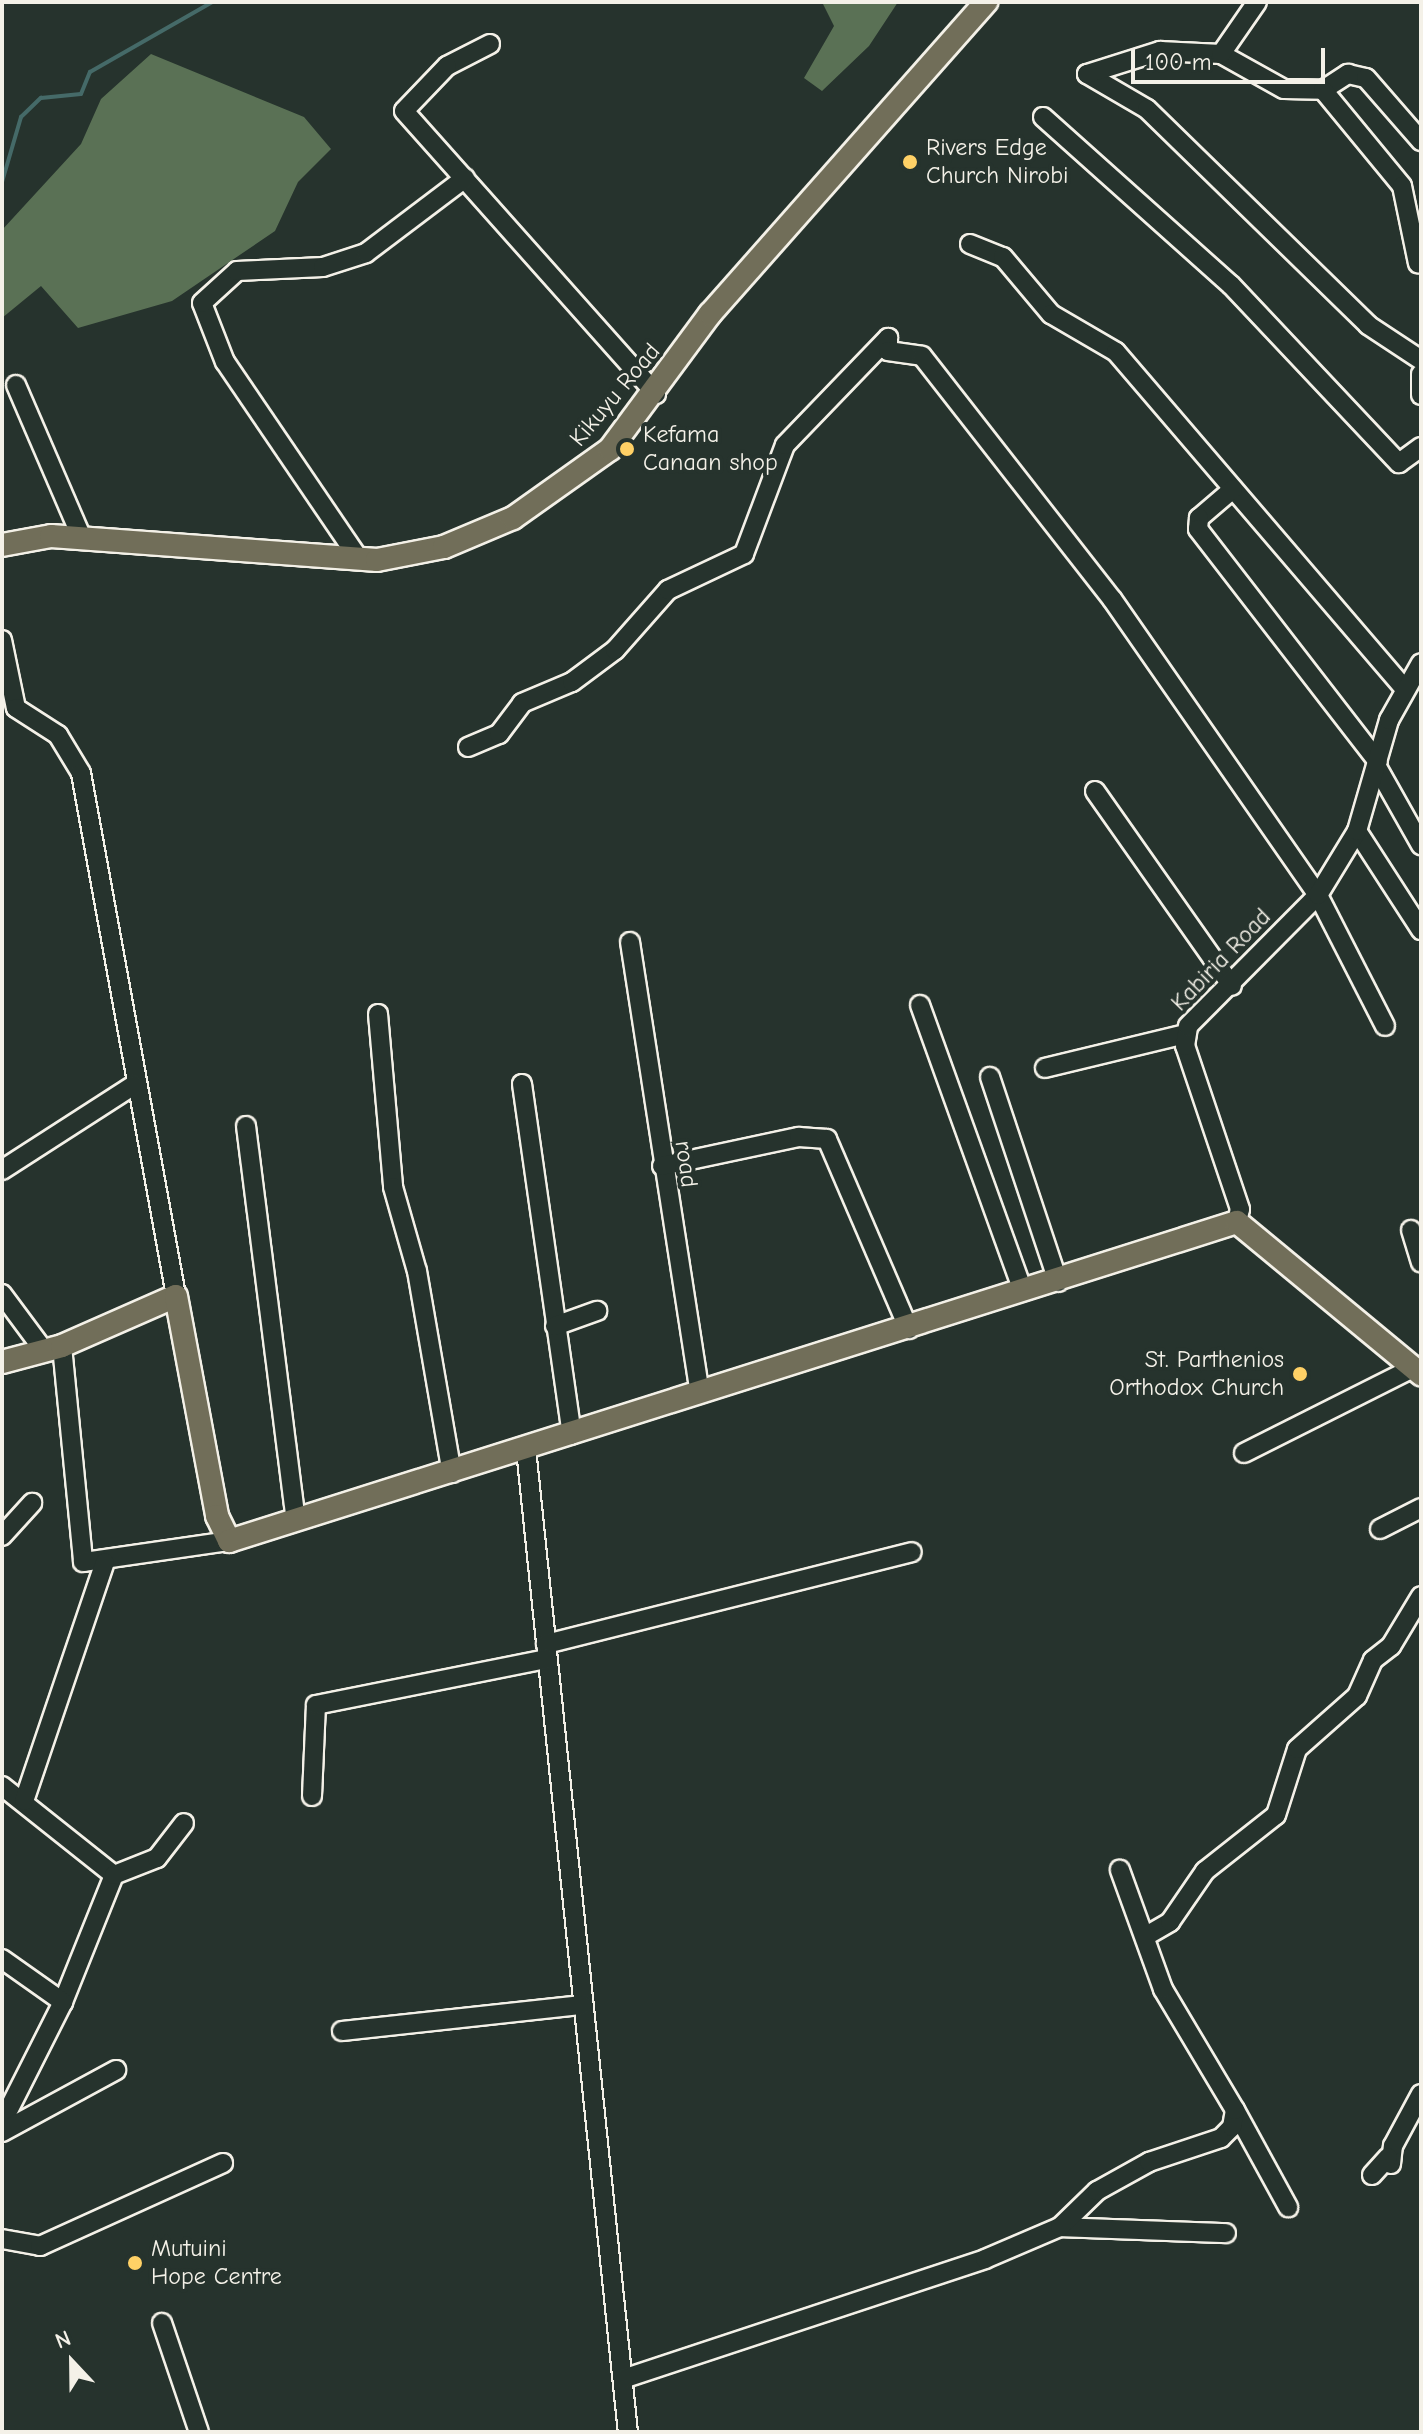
<!DOCTYPE html>
<html>
<head>
<meta charset="utf-8">
<style>
	body { margin:0 }
	#map { position:relative; width:1423px; height:2434px; overflow:hidden; background:#26332d; font-family:"Comic Neue",sans-serif }
	div>[style] { position:absolute }
	.green>* { inset:0; background:#5a7155 }
	.stream>* { height:4px; margin:-2px; padding:0 2px; transform-origin:2px; border-radius:2px; background:#456a68 }
	.roads { filter:drop-shadow(2px 0 #f4f1e8) drop-shadow(-2px 0 #f4f1e8) drop-shadow(0 2px #f4f1e8) drop-shadow(0 -2px #f4f1e8) }
	.minor>* { height:18px; margin:-9px; padding:0 9px; transform-origin:9px; border-radius:9px; background:#26332d }
	.major>* { height:22px; margin:-11px; padding:0 11px; transform-origin:11px; border-radius:11px; background:#716e59 }
	.dots>* { width:22px; height:22px; translate:-50% -50%; box-sizing:border-box; border:4px solid #26332d; border-radius:50% }
	span { translate:-50% -50%; white-space:nowrap; text-align:center; line-height:1.15; -webkit-text-stroke:8px #26332d; paint-order:stroke }
	.poi-label { font-size:24px; color:#f4f1e8 }
	.left { translate:0 -50%; text-align:left }
	.right { translate:-100% -50%; text-align:right }
	.street-label { font-size:24px; color:#f4f1e8 }
	.frame { position:absolute; inset:0; border:4px solid #f4f1e8; pointer-events:none }
	.north { position:absolute; left:32px; top:2322px; width:80px; height:80px; -webkit-text-stroke:6px #26332d; paint-order:stroke; rotate:338deg; font-size:22px; font-weight:700; line-height:32px; text-align:center; color:#f4f1e8 }
	.north::after { content:''; display:block; margin:auto; width:28px; height:36px; background:#f4f1e8; clip-path:polygon(50% 0,100% 100%,50% 72%,0 100%) }
	.scale { position:absolute; left:1131px; top:48px; width:194px; height:36px; box-sizing:border-box; border:4px solid #f4f1e8; border-top:0; padding-left:10px; font-size:24px; line-height:28px; white-space:nowrap; color:#f4f1e8; -webkit-text-stroke:6px #26332d; paint-order:stroke }
</style>
</head>
<body>
<div id="map">
	<div class="green">
		<i style="clip-path:polygon(822px 2px,898px 2px,869px 46px,822px 91px,804px 78px,834px 26px)"></i>
		<i style="clip-path:polygon(151px 54px,304px 117px,331px 149px,298px 182px,275px 231px,172px 301px,78px 328px,41px 286px,2px 318px,2px 230px,81px 144px,101px 99px)"></i>
	</div>
	<div class="stream">
		<i style="left:2px;top:182px;width:68px;rotate:-73.7deg"></i>
		<i style="left:21px;top:117px;width:28px;rotate:-44deg"></i>
		<i style="left:41px;top:98px;width:40px;rotate:-5.7deg"></i>
		<i style="left:81px;top:94px;width:24px;rotate:-68deg"></i>
		<i style="left:90px;top:72px;width:141px;rotate:-29.8deg"></i>
	</div>
	<div class="roads">
		<div class="minor">
			<i style="left:490px;top:44px;width:48px;rotate:152.9deg"></i>
			<i style="left:447px;top:66px;width:62px;rotate:133.7deg"></i>
			<i style="left:404px;top:111px;width:379px;rotate:48.3deg"></i>
			<i style="left:1221px;top:54px;width:72px;rotate:29.1deg"></i>
			<i style="left:1284px;top:89px;width:39px;rotate:1deg"></i>
			<i style="left:1323px;top:90px;width:30px;rotate:-33deg"></i>
			<i style="left:1348px;top:74px;width:18px;rotate:13deg"></i>
			<i style="left:1366px;top:78px;width:84px;rotate:48.9deg"></i>
			<i style="left:1087px;top:74px;width:69px;rotate:30.3deg"></i>
			<i style="left:1147px;top:109px;width:309px;rotate:44.3deg"></i>
			<i style="left:1368px;top:325px;width:64px;rotate:33.4deg"></i>
			<i style="left:1087px;top:74px;width:77px;rotate:-17.5deg"></i>
			<i style="left:1160px;top:51px;width:61px;rotate:2.8deg"></i>
			<i style="left:1221px;top:54px;width:63px;rotate:-55.3deg"></i>
			<i style="left:1323px;top:90px;width:124px;rotate:50.5deg"></i>
			<i style="left:1402px;top:186px;width:79px;rotate:78.3deg"></i>
			<i style="left:1043px;top:117px;width:252px;rotate:41.8deg"></i>
			<i style="left:1231px;top:285px;width:245px;rotate:46.7deg"></i>
			<i style="left:1399px;top:463px;width:27px;rotate:-36deg"></i>
			<i style="left:970px;top:244px;width:35px;rotate:22deg"></i>
			<i style="left:1003px;top:257px;width:75px;rotate:49.9deg"></i>
			<i style="left:1051px;top:314px;width:75px;rotate:30.3deg"></i>
			<i style="left:1116px;top:352px;width:443px;rotate:49.4deg"></i>
			<i style="left:1421px;top:374px;width:21px;rotate:90deg"></i>
			<i style="left:16px;top:385px;width:167px;rotate:66.7deg"></i>
			<i style="left:1233px;top:489px;width:45px;rotate:139.5deg"></i>
			<i style="left:1199px;top:518px;width:11px;rotate:95deg"></i>
			<i style="left:1198px;top:529px;width:294px;rotate:52.3deg"></i>
			<i style="left:355px;top:553px;width:231px;rotate:-124.2deg"></i>
			<i style="left:225px;top:362px;width:63px;rotate:-111.3deg"></i>
			<i style="left:202px;top:303px;width:47px;rotate:-42.4deg"></i>
			<i style="left:237px;top:271px;width:86px;rotate:-2.7deg"></i>
			<i style="left:323px;top:267px;width:45px;rotate:-18deg"></i>
			<i style="left:366px;top:253px;width:124px;rotate:-37.1deg"></i>
			<i style="left:2px;top:640px;width:69px;rotate:78.4deg"></i>
			<i style="left:16px;top:708px;width:50px;rotate:32.7deg"></i>
			<i style="left:58px;top:735px;width:44px;rotate:58.8deg"></i>
			<i style="left:81px;top:773px;width:532px;rotate:79.7deg"></i>
			<i style="left:468px;top:747px;width:34px;rotate:-23deg"></i>
			<i style="left:499px;top:734px;width:39px;rotate:-53deg"></i>
			<i style="left:522px;top:703px;width:54px;rotate:-22.8deg"></i>
			<i style="left:572px;top:682px;width:54px;rotate:-36.7deg"></i>
			<i style="left:615px;top:650px;width:80px;rotate:-48.5deg"></i>
			<i style="left:668px;top:590px;width:84px;rotate:-25.3deg"></i>
			<i style="left:744px;top:554px;width:116px;rotate:-69.4deg"></i>
			<i style="left:785px;top:445px;width:149px;rotate:-46.1deg"></i>
			<i style="left:888px;top:338px;width:13px;rotate:90deg"></i>
			<i style="left:888px;top:351px;width:34px;rotate:8deg"></i>
			<i style="left:922px;top:356px;width:308px;rotate:52deg"></i>
			<i style="left:1112px;top:599px;width:361px;rotate:55.2deg"></i>
			<i style="left:1318px;top:895px;width:147px;rotate:62.9deg"></i>
			<i style="left:1377px;top:767px;width:90px;rotate:60.6deg"></i>
			<i style="left:1095px;top:791px;width:238px;rotate:54.9deg"></i>
			<i style="left:1357px;top:831px;width:118px;rotate:57.1deg"></i>
			<i style="left:630px;top:942px;width:455px;rotate:81.2deg"></i>
			<i style="left:920px;top:1005px;width:304px;rotate:70.2deg"></i>
			<i style="left:378px;top:1014px;width:174px;rotate:85deg"></i>
			<i style="left:393px;top:1187px;width:87px;rotate:74.1deg"></i>
			<i style="left:417px;top:1271px;width:205px;rotate:80.2deg"></i>
			<i style="left:1045px;top:1068px;width:145px;rotate:-13.6deg"></i>
			<i style="left:990px;top:1077px;width:216px;rotate:71.6deg"></i>
			<i style="left:522px;top:1084px;width:354px;rotate:81.9deg"></i>
			<i style="left:246px;top:1126px;width:397px;rotate:82.8deg"></i>
			<i style="left:662px;top:1166px;width:140px;rotate:-12deg"></i>
			<i style="left:799px;top:1137px;width:28px;rotate:4deg"></i>
			<i style="left:827px;top:1139px;width:207px;rotate:66.7deg"></i>
			<i style="left:2px;top:1170px;width:157px;rotate:-32.8deg"></i>
			<i style="left:1237px;top:1222px;width:13px;rotate:-77deg"></i>
			<i style="left:1240px;top:1209px;width:172px;rotate:-108.6deg"></i>
			<i style="left:1185px;top:1046px;width:20px;rotate:-81deg"></i>
			<i style="left:1188px;top:1026px;width:185px;rotate:-45.2deg"></i>
			<i style="left:1318px;top:895px;width:75px;rotate:-58.6deg"></i>
			<i style="left:1357px;top:831px;width:116px;rotate:-73.9deg"></i>
			<i style="left:1389px;top:720px;width:65px;rotate:-60.7deg"></i>
			<i style="left:1411px;top:1230px;width:34px;rotate:73deg"></i>
			<i style="left:2px;top:1294px;width:72px;rotate:53.4deg"></i>
			<i style="left:555px;top:1326px;width:45px;rotate:-19.7deg"></i>
			<i style="left:62px;top:1346px;width:217px;rotate:84.4deg"></i>
			<i style="left:83px;top:1562px;width:148px;rotate:-8.2deg"></i>
			<i style="left:526px;top:1449px;width:988px;rotate:84.08deg"></i>
			<i style="left:1244px;top:1453px;width:189px;rotate:-26.7deg"></i>
			<i style="left:1380px;top:1529px;width:46px;rotate:-27.1deg"></i>
			<i style="left:2px;top:1536px;width:45px;rotate:-47.7deg"></i>
			<i style="left:546px;top:1644px;width:377px;rotate:-14.1deg"></i>
			<i style="left:2px;top:1786px;width:143px;rotate:38.5deg"></i>
			<i style="left:114px;top:1875px;width:137px;rotate:111.9deg"></i>
			<i style="left:63px;top:2002px;width:136px;rotate:116.8deg"></i>
			<i style="left:312px;top:1796px;width:91px;rotate:-87.5deg"></i>
			<i style="left:316px;top:1705px;width:236px;rotate:-11.3deg"></i>
			<i style="left:24px;top:1801px;width:252px;rotate:-71.3deg"></i>
			<i style="left:114px;top:1875px;width:46px;rotate:-21.6deg"></i>
			<i style="left:157px;top:1858px;width:44px;rotate:-52.4deg"></i>
			<i style="left:1146px;top:1936px;width:28px;rotate:-30deg"></i>
			<i style="left:1170px;top:1922px;width:62px;rotate:-55.5deg"></i>
			<i style="left:1205px;top:1871px;width:90px;rotate:-38.3deg"></i>
			<i style="left:1276px;top:1815px;width:69px;rotate:-72.3deg"></i>
			<i style="left:1297px;top:1749px;width:80px;rotate:-41.5deg"></i>
			<i style="left:1357px;top:1696px;width:39px;rotate:-66deg"></i>
			<i style="left:1373px;top:1660px;width:23px;rotate:-38deg"></i>
			<i style="left:1391px;top:1646px;width:58px;rotate:-59deg"></i>
			<i style="left:2px;top:1959px;width:75px;rotate:35.2deg"></i>
			<i style="left:342px;top:2031px;width:242px;rotate:-6.2deg"></i>
			<i style="left:1235px;top:2110px;width:111px;rotate:61.3deg"></i>
			<i style="left:2px;top:2132px;width:130px;rotate:-28.5deg"></i>
			<i style="left:1391px;top:2164px;width:18px;rotate:-84deg"></i>
			<i style="left:1393px;top:2146px;width:59px;rotate:-61.7deg"></i>
			<i style="left:1372px;top:2175px;width:24px;rotate:-48deg"></i>
			<i style="left:1060px;top:2227px;width:166px;rotate:2.1deg"></i>
			<i style="left:2px;top:2239px;width:39px;rotate:10deg"></i>
			<i style="left:40px;top:2246px;width:201px;rotate:-24.4deg"></i>
			<i style="left:162px;top:2323px;width:115px;rotate:71.3deg"></i>
			<i style="left:623px;top:2379px;width:381px;rotate:-18.3deg"></i>
			<i style="left:985px;top:2259px;width:82px;rotate:-23.1deg"></i>
			<i style="left:1060px;top:2227px;width:52px;rotate:-44.2deg"></i>
			<i style="left:1097px;top:2191px;width:60px;rotate:-29.1deg"></i>
			<i style="left:1149px;top:2162px;width:76px;rotate:-18.4deg"></i>
			<i style="left:1221px;top:2138px;width:16px;rotate:-45deg"></i>
			<i style="left:1232px;top:2127px;width:17px;rotate:-80deg"></i>
			<i style="left:1235px;top:2110px;width:141px;rotate:-120.8deg"></i>
			<i style="left:1163px;top:1989px;width:127px;rotate:-109.9deg"></i>
		</div>
		<div class="major">
			<i style="left:2px;top:545px;width:50px;rotate:-10.4deg"></i>
			<i style="left:51px;top:536px;width:327px;rotate:4.2deg"></i>
			<i style="left:377px;top:560px;width:68px;rotate:-11deg"></i>
			<i style="left:444px;top:547px;width:75px;rotate:-22.8deg"></i>
			<i style="left:513px;top:518px;width:119px;rotate:-35.4deg"></i>
			<i style="left:610px;top:449px;width:168px;rotate:-53.5deg"></i>
			<i style="left:710px;top:314px;width:417px;rotate:-48.5deg"></i>
			<i style="left:2px;top:1362px;width:62px;rotate:-14.9deg"></i>
			<i style="left:62px;top:1346px;width:124px;rotate:-23.7deg"></i>
			<i style="left:176px;top:1296px;width:224px;rotate:79.4deg"></i>
			<i style="left:217px;top:1516px;width:28px;rotate:64deg"></i>
			<i style="left:229px;top:1541px;width:1057px;rotate:-17.56deg"></i>
			<i style="left:1237px;top:1222px;width:239px;rotate:39.6deg"></i>
		</div>
	</div>
	<div class="dots">
		<i style="left:910px;top:162px;background:#ffd166"></i>
		<i style="left:627px;top:449px;background:#ffd166"></i>
		<i style="left:1300px;top:1374px;background:#ffd166"></i>
		<i style="left:135px;top:2263px;background:#ffd166"></i>
	</div>
	<div class="poi-label">
		<span class="left" style="left:926px;top:162px">Rivers Edge<br>Church Nirobi</span>
		<span class="left" style="left:643px;top:449px">Kefama<br>Canaan shop</span>
		<span class="right" style="left:1284px;top:1374px">St. Parthenios<br>Orthodox Church</span>
		<span class="left" style="left:151px;top:2263px">Mutuini<br>Hope Centre</span>
	</div>
	<div class="street-label">
		<span style="left:615px;top:395px;rotate:-50deg">Kikuyu Road</span>
		<span style="left:1221px;top:960px;rotate:-46deg">Kabiria Road</span>
		<span style="left:686px;top:1164px;rotate:82deg">road</span>
	</div>
	<div class="frame"></div>
	<div class="north">N</div>
	<div class="scale">100 m</div>
</div>
</body>
</html>
